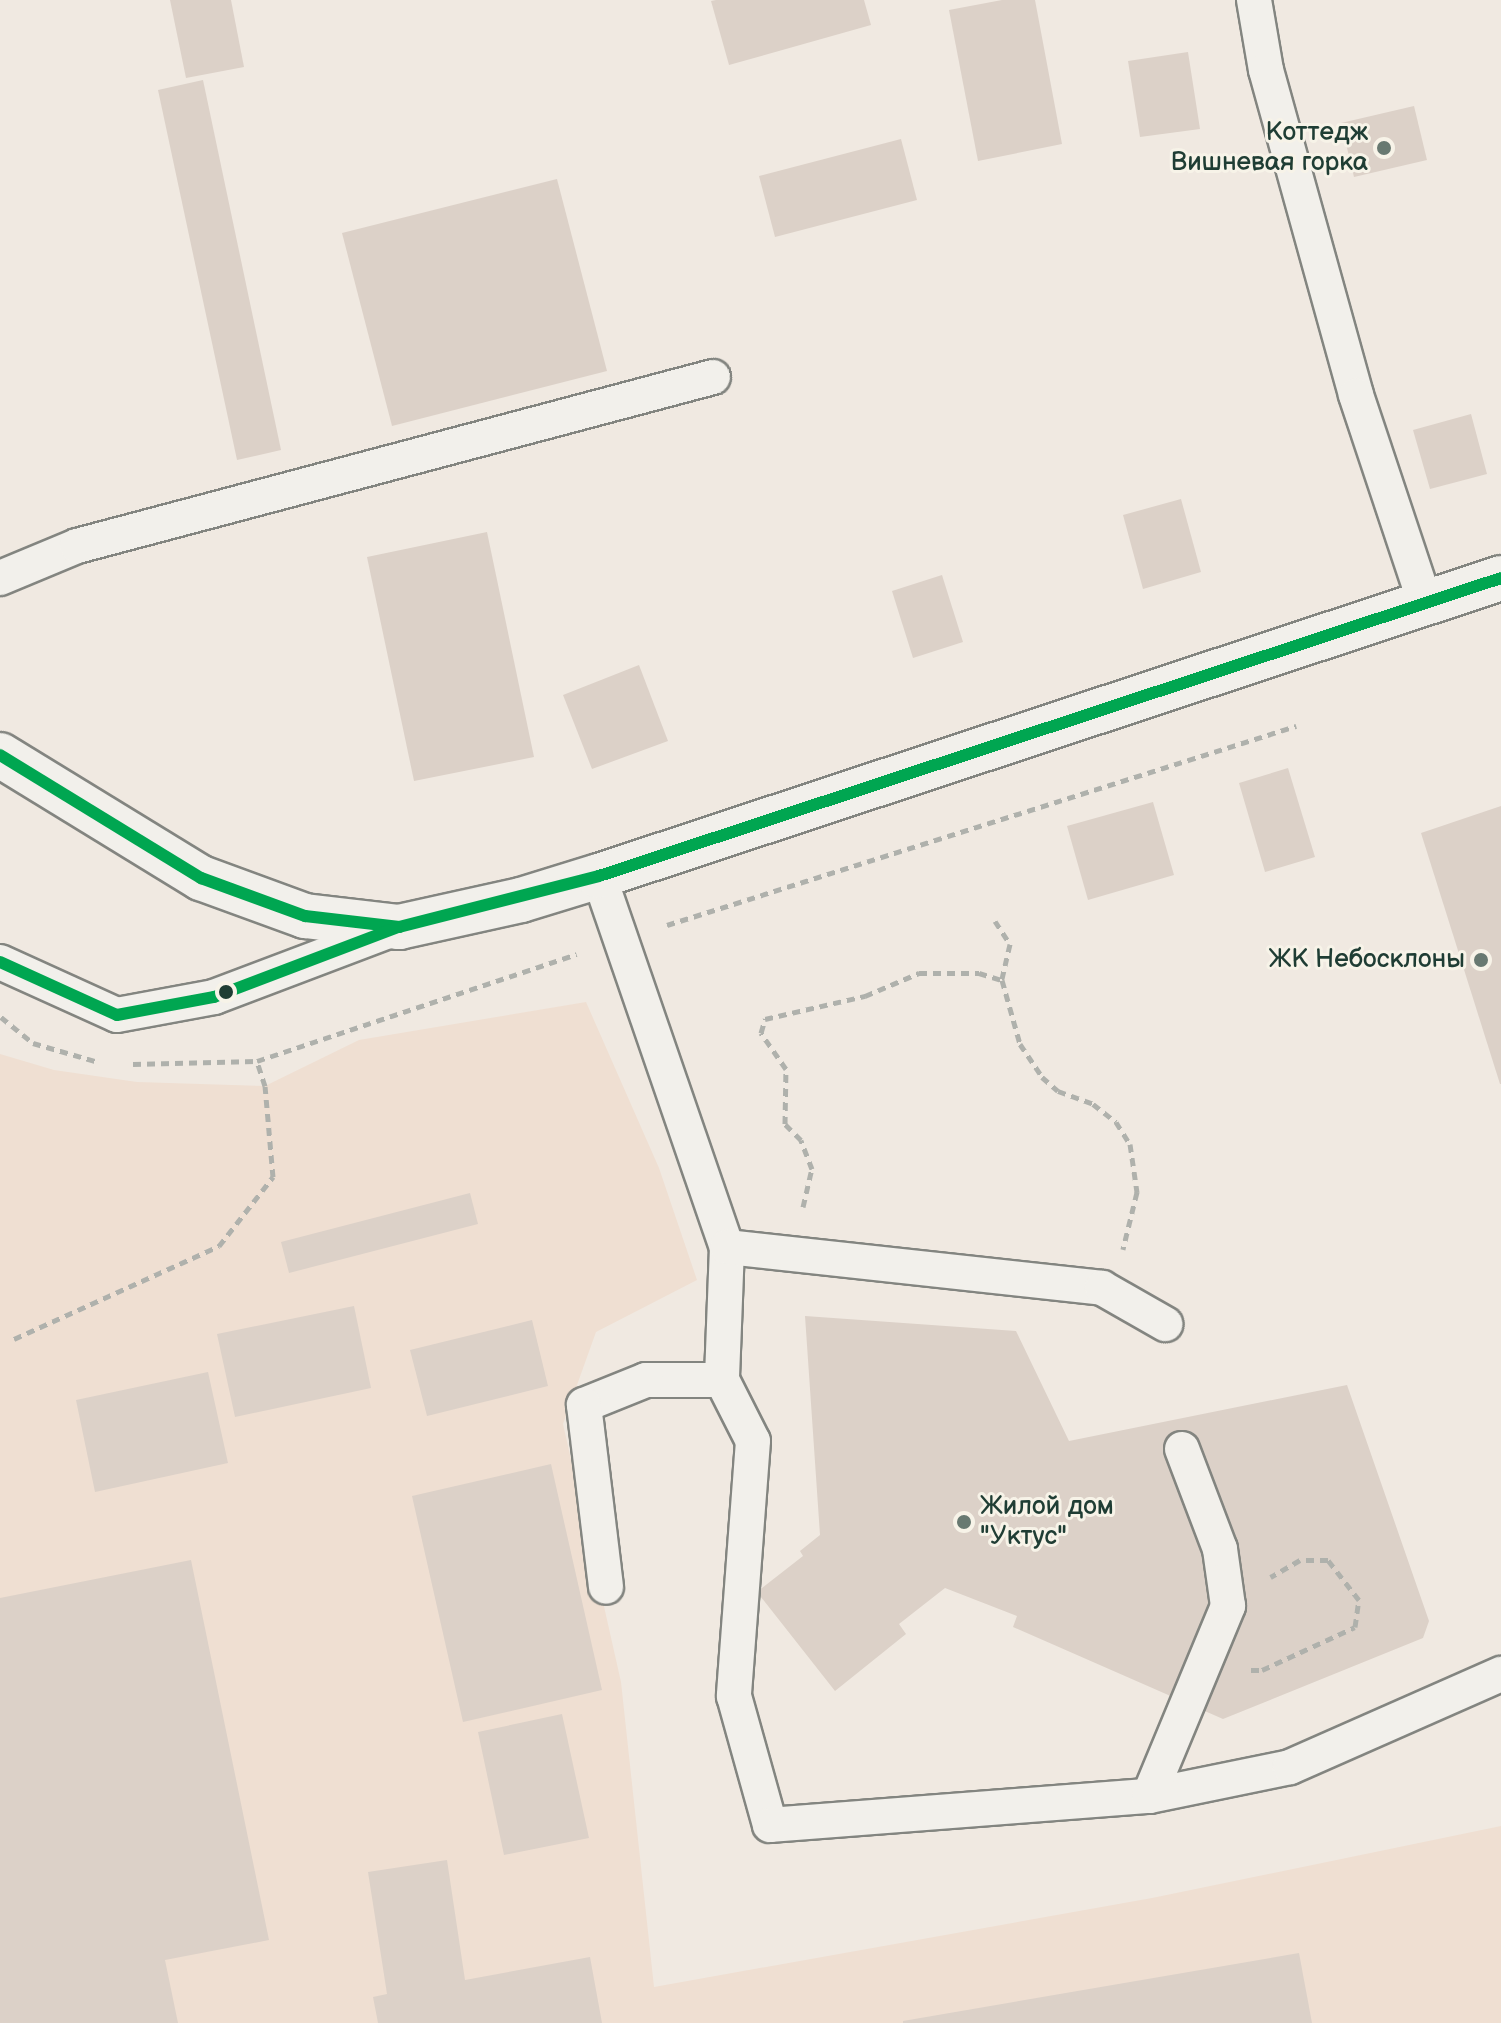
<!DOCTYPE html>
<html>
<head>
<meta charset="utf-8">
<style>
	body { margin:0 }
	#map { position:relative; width:1501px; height:2023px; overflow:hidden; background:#f0e9e1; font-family:"Balsamiq Sans",sans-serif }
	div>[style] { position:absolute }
	.built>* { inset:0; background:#efdfd2 }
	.building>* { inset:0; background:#dcd1c8 }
	.path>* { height:5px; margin-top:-2.5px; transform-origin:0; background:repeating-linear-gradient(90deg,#afb1ac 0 8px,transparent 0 14px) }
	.roads { filter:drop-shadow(2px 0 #838580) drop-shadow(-2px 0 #838580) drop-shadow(0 2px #838580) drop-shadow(0 -2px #838580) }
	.service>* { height:34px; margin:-17px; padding:0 17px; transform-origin:17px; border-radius:17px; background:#f2f0eb }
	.secondary>* { height:44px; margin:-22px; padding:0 22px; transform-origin:22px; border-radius:22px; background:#f2f0eb }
	.bus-1>* { height:12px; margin:-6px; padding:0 6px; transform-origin:6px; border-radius:6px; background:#00a651 }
	.dots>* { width:22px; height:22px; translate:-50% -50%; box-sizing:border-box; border:4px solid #f7f3e8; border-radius:50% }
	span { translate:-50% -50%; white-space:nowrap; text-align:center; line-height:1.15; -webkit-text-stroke:6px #f7f3e8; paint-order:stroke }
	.poi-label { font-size:26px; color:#1f3d34 }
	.right { translate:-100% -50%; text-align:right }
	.left { translate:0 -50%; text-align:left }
</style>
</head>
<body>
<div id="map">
	<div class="built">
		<i style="clip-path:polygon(586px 1002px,659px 1168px,697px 1280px,596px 1332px,563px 1424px,621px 1682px,654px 1987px,1152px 1898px,1501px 1826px,1501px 2023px,0 2023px,0 1054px,54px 1070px,137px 1082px,265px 1086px,359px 1040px)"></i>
	</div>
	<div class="building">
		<i style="clip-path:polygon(170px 0,231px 0,244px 67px,186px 78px)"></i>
		<i style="clip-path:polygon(716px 0,864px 0,871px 25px,729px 65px,711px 1px)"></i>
		<i style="clip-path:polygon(1002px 0,1035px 0,1062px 144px,978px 161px,949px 10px)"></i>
		<i style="clip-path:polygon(1188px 52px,1200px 129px,1140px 137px,1128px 61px)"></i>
		<i style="clip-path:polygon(203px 80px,281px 450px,237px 460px,158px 90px)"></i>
		<i style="clip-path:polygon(1414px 106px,1427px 160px,1354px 177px,1341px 123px)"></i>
		<i style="clip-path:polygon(901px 139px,917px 200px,775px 237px,759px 176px)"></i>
		<i style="clip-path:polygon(557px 179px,607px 371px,392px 426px,342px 233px)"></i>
		<i style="clip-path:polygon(1471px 414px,1487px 474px,1430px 489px,1413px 430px)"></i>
		<i style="clip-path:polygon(1181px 499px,1201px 572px,1143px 589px,1123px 515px)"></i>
		<i style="clip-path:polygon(487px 532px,534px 757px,414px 781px,367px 557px)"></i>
		<i style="clip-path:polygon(942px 575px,963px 642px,913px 658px,892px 591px)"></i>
		<i style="clip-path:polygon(639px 665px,668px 741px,592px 769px,563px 695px)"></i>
		<i style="clip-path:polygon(1288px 768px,1315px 857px,1265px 872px,1239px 783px)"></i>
		<i style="clip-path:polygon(1153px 802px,1174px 875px,1088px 900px,1067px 826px)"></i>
		<i style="clip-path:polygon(1501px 806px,1501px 1084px,1500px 1084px,1421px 833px)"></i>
		<i style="clip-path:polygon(470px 1193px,478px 1224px,289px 1273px,281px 1242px)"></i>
		<i style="clip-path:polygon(354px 1306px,371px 1388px,235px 1417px,217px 1334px)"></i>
		<i style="clip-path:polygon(805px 1316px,1016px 1331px,1069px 1441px,1347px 1385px,1429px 1621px,1423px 1638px,1223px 1719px,1013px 1627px,1017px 1616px,945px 1588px,899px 1624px,906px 1634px,835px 1691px,757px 1592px,803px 1556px,800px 1551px,820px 1535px)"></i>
		<i style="clip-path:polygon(532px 1320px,548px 1386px,427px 1416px,410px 1350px)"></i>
		<i style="clip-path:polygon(208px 1372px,228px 1463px,95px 1492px,76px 1400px)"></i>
		<i style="clip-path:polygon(551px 1464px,602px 1690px,463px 1722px,412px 1496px)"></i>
		<i style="clip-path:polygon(191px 1560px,269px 1940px,165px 1960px,178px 2023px,0 2023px,0 1598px)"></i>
		<i style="clip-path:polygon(562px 1714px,589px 1838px,504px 1855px,478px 1732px)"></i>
		<i style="clip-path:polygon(447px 1860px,465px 1980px,590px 1957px,602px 2023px,378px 2023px,373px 1997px,387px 1994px,368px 1872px)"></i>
		<i style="clip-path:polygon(1299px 1953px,1312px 2023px,903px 2023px,903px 2021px)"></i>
	</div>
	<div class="path">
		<i style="left:995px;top:921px;width:27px;rotate:57deg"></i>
		<i style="left:1010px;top:944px;width:37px;rotate:103deg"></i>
		<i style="left:667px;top:925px;width:660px;rotate:-17.56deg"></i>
		<i style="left:1px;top:1017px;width:41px;rotate:39.1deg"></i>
		<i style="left:33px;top:1043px;width:65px;rotate:16.2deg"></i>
		<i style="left:133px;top:1064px;width:124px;rotate:-1.4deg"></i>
		<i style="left:257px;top:1061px;width:337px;rotate:-18.5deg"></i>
		<i style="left:803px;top:1207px;width:39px;rotate:-77deg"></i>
		<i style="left:812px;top:1169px;width:31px;rotate:-111deg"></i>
		<i style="left:801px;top:1140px;width:23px;rotate:-135deg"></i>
		<i style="left:785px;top:1124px;width:55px;rotate:-89deg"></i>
		<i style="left:786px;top:1069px;width:44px;rotate:-124.8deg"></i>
		<i style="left:761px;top:1033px;width:15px;rotate:-74deg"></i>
		<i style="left:765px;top:1019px;width:103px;rotate:-13deg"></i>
		<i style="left:865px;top:996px;width:59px;rotate:-23.1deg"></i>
		<i style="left:919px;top:973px;width:60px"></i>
		<i style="left:979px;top:973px;width:24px;rotate:17deg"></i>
		<i style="left:1002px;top:980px;width:66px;rotate:74.3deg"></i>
		<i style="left:1020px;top:1044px;width:40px;rotate:56deg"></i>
		<i style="left:1042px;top:1077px;width:21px;rotate:41deg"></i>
		<i style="left:1058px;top:1091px;width:37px;rotate:20deg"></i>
		<i style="left:1093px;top:1104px;width:29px;rotate:38deg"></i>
		<i style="left:1116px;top:1122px;width:26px;rotate:58deg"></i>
		<i style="left:1130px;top:1144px;width:49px;rotate:81.7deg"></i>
		<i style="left:1137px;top:1192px;width:59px;rotate:103.8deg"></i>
		<i style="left:14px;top:1339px;width:225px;rotate:-24.4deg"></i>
		<i style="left:219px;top:1246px;width:88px;rotate:-52deg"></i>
		<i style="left:273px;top:1177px;width:91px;rotate:-95deg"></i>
		<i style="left:265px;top:1086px;width:26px;rotate:-108deg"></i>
		<i style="left:1251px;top:1670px;width:11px"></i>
		<i style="left:1262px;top:1670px;width:102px;rotate:-24.8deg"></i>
		<i style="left:1355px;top:1627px;width:27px;rotate:-82deg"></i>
		<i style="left:1359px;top:1600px;width:51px;rotate:-127.8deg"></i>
		<i style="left:1328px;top:1560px;width:28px;rotate:180deg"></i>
		<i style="left:1300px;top:1560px;width:34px;rotate:150deg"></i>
	</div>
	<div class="roads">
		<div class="service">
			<i style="left:1254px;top:0;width:71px;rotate:80.3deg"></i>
			<i style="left:1266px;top:70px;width:337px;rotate:74.5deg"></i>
			<i style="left:1356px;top:395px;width:219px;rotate:71.6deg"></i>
			<i style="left:0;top:578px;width:83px;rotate:-22.6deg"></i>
			<i style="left:77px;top:546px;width:658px;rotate:-14.88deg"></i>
			<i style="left:599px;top:876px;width:392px;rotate:71deg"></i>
			<i style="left:727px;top:1247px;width:133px;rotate:92.2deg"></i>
			<i style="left:722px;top:1380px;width:76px;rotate:180deg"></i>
			<i style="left:646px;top:1380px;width:67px;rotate:158deg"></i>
			<i style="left:584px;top:1405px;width:183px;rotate:83.1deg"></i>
			<i style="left:0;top:962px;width:128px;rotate:24.4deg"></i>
			<i style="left:117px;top:1015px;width:99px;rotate:-10.5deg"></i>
			<i style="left:214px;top:997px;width:196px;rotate:-20.7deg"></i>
			<i style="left:727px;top:1247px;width:377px;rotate:6.2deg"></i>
			<i style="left:1102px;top:1288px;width:73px;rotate:29.7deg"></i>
			<i style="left:722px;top:1380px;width:68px;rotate:63.1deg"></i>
			<i style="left:753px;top:1441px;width:256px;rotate:94.3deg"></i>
			<i style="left:734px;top:1696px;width:134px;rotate:74.4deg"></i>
			<i style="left:770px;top:1825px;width:380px;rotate:-4.4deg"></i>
			<i style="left:1149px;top:1796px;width:144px;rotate:-11.6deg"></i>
			<i style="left:1290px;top:1767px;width:231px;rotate:-23.8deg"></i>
			<i style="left:1149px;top:1796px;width:206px;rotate:-67.4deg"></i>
			<i style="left:1228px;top:1606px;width:58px;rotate:-98deg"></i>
			<i style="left:1220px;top:1549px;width:107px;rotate:-110.8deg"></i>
		</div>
		<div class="secondary">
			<i style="left:0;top:755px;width:236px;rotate:31.5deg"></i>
			<i style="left:201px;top:878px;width:111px;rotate:20.1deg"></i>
			<i style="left:305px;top:916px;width:95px;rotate:6.7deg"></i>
			<i style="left:399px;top:927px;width:125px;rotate:-12.5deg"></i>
			<i style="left:521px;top:900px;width:82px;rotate:-17.1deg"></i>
			<i style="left:599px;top:876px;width:950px;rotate:-18.28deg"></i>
		</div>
	</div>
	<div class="bus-1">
		<i style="left:0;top:755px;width:236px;rotate:31.5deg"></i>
		<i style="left:201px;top:878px;width:111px;rotate:20.1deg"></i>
		<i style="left:305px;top:916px;width:95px;rotate:6.7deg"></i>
		<i style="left:399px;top:927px;width:206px;rotate:-14.3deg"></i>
		<i style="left:599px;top:876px;width:950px;rotate:-18.28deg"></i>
		<i style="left:0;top:962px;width:128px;rotate:24.4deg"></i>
		<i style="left:117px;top:1015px;width:99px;rotate:-10.5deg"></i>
		<i style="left:214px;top:997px;width:195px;rotate:-20.8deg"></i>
	</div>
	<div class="dots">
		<i style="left:1384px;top:148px;background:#687971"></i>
		<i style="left:1481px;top:960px;background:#687971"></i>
		<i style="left:226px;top:992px;background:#1f3d34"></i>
		<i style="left:964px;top:1522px;background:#687971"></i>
	</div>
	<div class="poi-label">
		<span class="right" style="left:1368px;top:148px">Коттедж<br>Вишневая горка</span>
		<span class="right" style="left:1465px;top:960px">ЖК Небосклоны</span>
		<span class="left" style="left:980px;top:1522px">Жилой дом<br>"Уктус"</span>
	</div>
</div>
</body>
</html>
